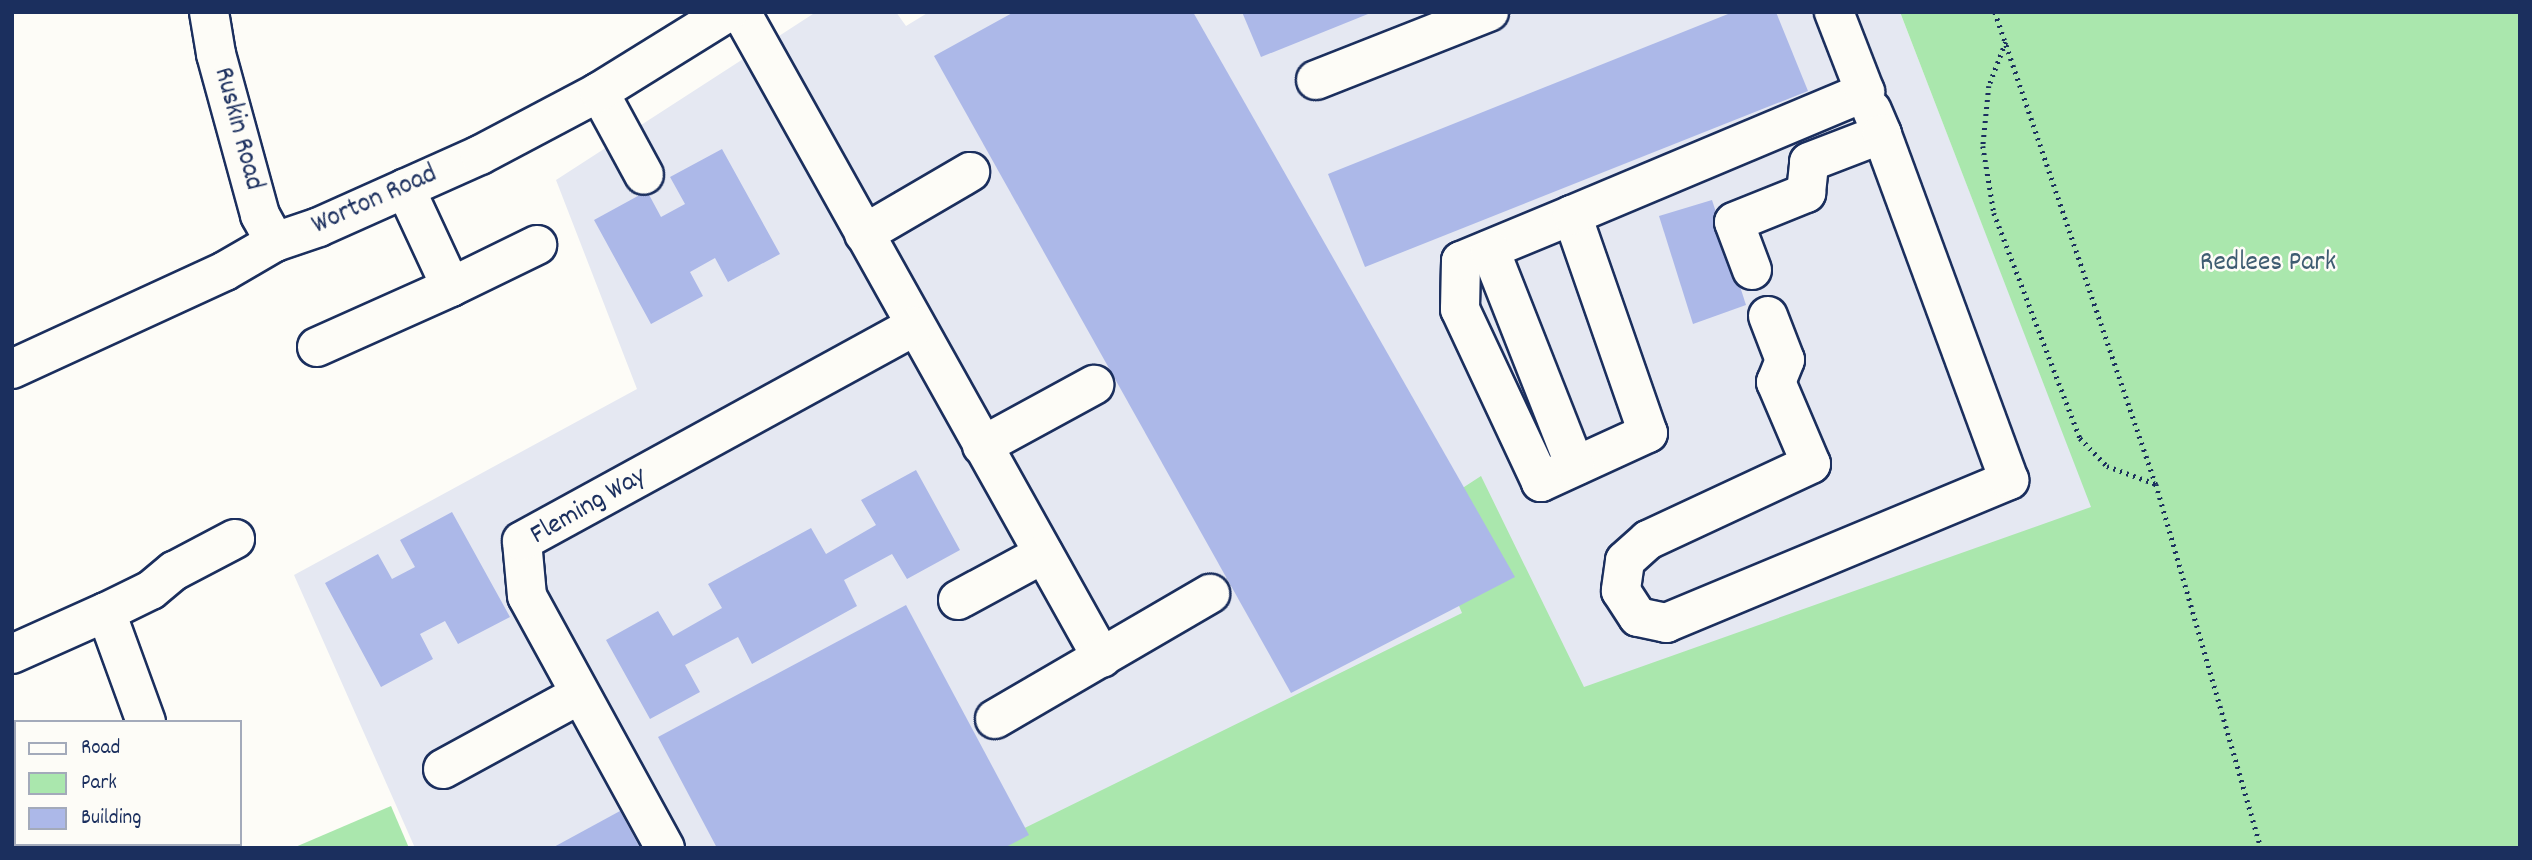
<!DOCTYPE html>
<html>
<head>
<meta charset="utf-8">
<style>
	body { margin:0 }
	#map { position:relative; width:2532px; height:860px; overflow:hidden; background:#fdfcf7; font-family:Dekko,sans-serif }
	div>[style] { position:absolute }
	.built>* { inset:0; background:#e5e8f2 }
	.green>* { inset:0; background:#aae7ad }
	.building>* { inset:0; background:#acb8e8 }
	.path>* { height:4.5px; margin-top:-2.25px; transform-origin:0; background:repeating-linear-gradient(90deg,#1b2f5e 0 2px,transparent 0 7px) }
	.roads { filter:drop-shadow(2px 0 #1b2f5e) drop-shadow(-2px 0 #1b2f5e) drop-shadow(0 2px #1b2f5e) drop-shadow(0 -2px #1b2f5e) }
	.minor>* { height:38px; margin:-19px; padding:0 19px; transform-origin:19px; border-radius:19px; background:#fdfcf7 }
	span { translate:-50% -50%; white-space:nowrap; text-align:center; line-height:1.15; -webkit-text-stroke:5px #fdfcf7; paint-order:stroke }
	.street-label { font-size:28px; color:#1b2f5e }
	.park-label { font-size:28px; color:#3f5d72 }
	.frame { position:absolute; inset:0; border:14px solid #1b2f5e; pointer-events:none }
	.legend { position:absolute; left:14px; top:720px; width:228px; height:126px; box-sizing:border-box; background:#fdfcf7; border:2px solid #a3aaba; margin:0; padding:9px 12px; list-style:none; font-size:21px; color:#1b2f5e }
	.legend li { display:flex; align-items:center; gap:14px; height:35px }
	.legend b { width:35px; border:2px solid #a3aaba }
</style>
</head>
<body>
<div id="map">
	<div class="built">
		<i style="clip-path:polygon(816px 12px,896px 12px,906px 26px,929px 12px,1900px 12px,2094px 513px,1593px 703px,1057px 848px,415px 848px,294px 575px,637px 389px,556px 180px)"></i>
	</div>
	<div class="green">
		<i style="clip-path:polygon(1900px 12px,2520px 12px,2520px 848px,984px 848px,1462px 613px,1421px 515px,1481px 476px,1584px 687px,2091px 507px)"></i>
		<i style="clip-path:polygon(391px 806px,409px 848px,293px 848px)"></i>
	</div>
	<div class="building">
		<i style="clip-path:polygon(1014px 12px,1193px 12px,1515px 577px,1291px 693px,934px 56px)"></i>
		<i style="clip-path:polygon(1242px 12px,1373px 12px,1261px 57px)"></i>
		<i style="clip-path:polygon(1733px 12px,1776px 12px,1808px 91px,1365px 267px,1328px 174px)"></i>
		<i style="clip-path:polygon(722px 149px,780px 254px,728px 282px,715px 258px,690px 272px,703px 296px,651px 324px,594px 220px,647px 191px,661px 217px,685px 204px,670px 177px)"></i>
		<i style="clip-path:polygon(1712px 200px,1746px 305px,1693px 324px,1659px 216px)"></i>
		<i style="clip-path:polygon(916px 470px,960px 550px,907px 579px,892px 554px,844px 580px,857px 606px,752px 664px,738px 637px,685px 665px,700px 692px,650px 719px,606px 640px,658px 611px,673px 636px,722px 608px,708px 584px,811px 528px,826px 554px,876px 525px,861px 500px)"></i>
		<i style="clip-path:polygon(452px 512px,510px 617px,458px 644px,445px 621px,420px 634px,433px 659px,381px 687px,325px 583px,378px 554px,392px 579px,415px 567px,400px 540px)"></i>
		<i style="clip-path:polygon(906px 605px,1029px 835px,1004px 848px,717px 848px,658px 737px)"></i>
		<i style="clip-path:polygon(620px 811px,640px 848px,552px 848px)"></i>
	</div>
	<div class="path">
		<i style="left:1995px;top:12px;width:499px;rotate:71.2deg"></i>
		<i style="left:2156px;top:484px;width:379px;rotate:73.9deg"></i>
		<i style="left:2006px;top:42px;width:47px;rotate:111.1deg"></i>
		<i style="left:1989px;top:86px;width:60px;rotate:95.7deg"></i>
		<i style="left:1983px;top:146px;width:68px;rotate:80.7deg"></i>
		<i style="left:1994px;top:213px;width:241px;rotate:69.1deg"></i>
		<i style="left:2080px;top:438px;width:39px;rotate:46deg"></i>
		<i style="left:2107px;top:466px;width:52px;rotate:20.2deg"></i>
	</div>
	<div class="roads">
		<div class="minor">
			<i style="left:209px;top:12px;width:43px;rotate:80.5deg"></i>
			<i style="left:216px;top:54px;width:167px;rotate:74.7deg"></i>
			<i style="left:260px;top:215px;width:31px;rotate:61deg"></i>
			<i style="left:741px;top:12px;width:740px;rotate:60.8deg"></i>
			<i style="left:1316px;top:80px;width:186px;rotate:-21.5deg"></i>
			<i style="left:599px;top:92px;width:94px;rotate:61.5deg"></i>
			<i style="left:1572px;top:215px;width:231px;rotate:70.8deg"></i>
			<i style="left:1648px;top:433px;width:118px;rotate:155.4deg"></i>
			<i style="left:1541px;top:482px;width:191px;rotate:-115.1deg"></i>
			<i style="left:1460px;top:309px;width:48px;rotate:-88.8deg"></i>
			<i style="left:1461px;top:261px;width:120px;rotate:-22.5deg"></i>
			<i style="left:1572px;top:215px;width:318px;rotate:-22.8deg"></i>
			<i style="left:1865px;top:92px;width:86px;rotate:-111.2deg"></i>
			<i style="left:864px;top:234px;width:123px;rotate:-30.3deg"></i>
			<i style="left:1490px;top:250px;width:232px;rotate:68.5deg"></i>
			<i style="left:1752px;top:270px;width:51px;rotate:-110.6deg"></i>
			<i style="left:1734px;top:222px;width:78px;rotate:-21.9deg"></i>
			<i style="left:1806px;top:193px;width:31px;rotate:-84deg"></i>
			<i style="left:1809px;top:162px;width:78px;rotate:-21deg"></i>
			<i style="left:1882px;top:134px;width:26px;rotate:-113deg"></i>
			<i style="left:451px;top:287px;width:96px;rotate:-26deg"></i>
			<i style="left:1768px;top:316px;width:47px;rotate:68.9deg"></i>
			<i style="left:1785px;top:360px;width:24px;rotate:112deg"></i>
			<i style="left:1776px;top:382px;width:89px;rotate:66.9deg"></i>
			<i style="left:1811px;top:464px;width:180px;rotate:155deg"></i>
			<i style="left:1648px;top:540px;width:31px;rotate:138deg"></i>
			<i style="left:1625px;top:561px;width:30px;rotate:98deg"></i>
			<i style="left:1621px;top:591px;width:31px;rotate:57deg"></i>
			<i style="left:1638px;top:617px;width:29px;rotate:12deg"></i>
			<i style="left:1666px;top:623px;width:372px;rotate:-22.6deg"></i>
			<i style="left:2009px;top:480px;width:369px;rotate:-110.2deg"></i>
			<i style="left:317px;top:347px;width:147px;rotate:-24.1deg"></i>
			<i style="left:451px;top:287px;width:109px;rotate:-114.9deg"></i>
			<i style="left:12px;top:369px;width:234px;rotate:-24.7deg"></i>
			<i style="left:225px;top:271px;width:58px;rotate:-30.1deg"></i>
			<i style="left:275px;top:242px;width:46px;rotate:-18.8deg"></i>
			<i style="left:319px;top:227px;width:176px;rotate:-24.1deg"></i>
			<i style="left:480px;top:155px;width:135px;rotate:-27.9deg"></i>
			<i style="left:599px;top:92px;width:152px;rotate:-31.8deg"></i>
			<i style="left:982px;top:446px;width:128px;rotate:-28.6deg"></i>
			<i style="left:958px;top:600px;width:97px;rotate:-28.4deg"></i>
			<i style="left:106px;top:612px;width:50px;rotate:-26.1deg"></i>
			<i style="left:151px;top:590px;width:30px;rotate:-40deg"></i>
			<i style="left:174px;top:571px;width:69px;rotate:-27.7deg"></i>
			<i style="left:12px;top:654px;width:103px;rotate:-24.1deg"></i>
			<i style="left:106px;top:612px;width:117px;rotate:70deg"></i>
			<i style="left:995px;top:719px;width:249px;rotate:-30.2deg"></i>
			<i style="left:443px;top:769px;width:155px;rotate:-28.6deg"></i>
			<i style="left:184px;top:844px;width:4px;rotate:63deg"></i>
			<i style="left:42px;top:848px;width:6px;rotate:-45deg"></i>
			<i style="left:665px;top:848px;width:287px;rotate:-118.7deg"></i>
			<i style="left:527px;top:596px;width:55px;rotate:-95.2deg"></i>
			<i style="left:522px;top:541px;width:447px;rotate:-28.7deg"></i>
		</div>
	</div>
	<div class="street-label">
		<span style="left:237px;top:129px;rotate:75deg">Ruskin Road</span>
		<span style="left:375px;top:201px;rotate:-24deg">Worton Road</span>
		<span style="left:589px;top:507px;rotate:-30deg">Fleming Way</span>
	</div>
	<div class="park-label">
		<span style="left:2268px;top:264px">Redlees Park</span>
	</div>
	<div class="frame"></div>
	<ul class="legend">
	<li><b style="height:9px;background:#fdfcf7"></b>Road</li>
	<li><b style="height:19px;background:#aae7ad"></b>Park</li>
	<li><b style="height:19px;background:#acb8e8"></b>Building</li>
	</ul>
</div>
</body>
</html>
